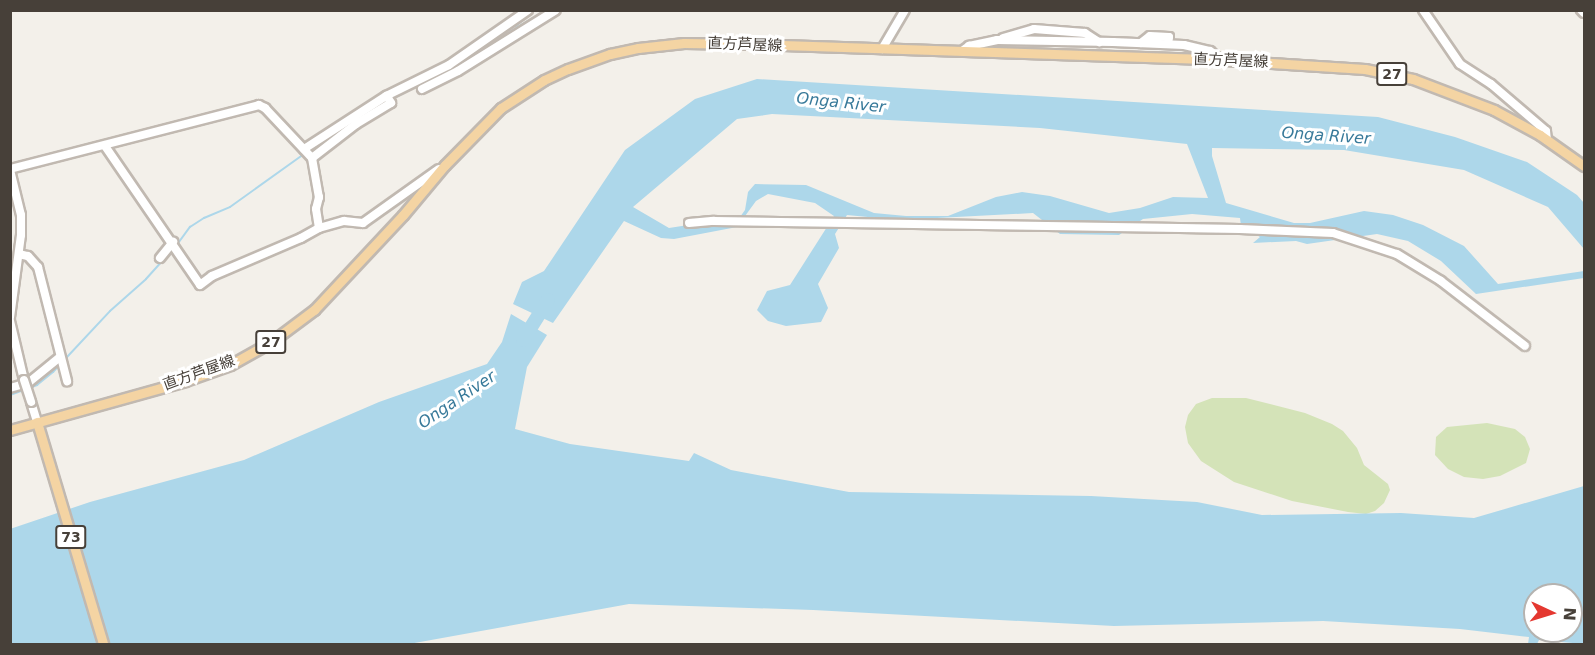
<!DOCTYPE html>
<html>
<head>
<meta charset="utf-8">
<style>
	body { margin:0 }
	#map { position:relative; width:1595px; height:655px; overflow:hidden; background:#f3f0ea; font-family:"DejaVu Sans","Noto Sans JP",sans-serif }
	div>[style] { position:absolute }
	.green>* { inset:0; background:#d4e3b8 }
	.water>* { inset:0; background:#add7ea }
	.stream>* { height:2px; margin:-1px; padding:0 1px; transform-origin:1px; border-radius:1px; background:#add7ea }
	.river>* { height:14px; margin:-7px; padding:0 7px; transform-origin:7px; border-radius:7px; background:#add7ea }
	.roads { filter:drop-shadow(2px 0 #c1b9b1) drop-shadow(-2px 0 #c1b9b1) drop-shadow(0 2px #c1b9b1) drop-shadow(0 -2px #c1b9b1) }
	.minor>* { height:8px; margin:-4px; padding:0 4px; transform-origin:4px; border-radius:4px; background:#fff }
	.major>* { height:9px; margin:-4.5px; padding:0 4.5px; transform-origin:4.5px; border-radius:4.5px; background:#f4d4a3 }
	.bridges { filter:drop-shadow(2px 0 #c1b9b1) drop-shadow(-2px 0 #c1b9b1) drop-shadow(0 2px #c1b9b1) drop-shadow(0 -2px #c1b9b1) }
	.minor-bridge>* { height:8px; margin:-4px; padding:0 4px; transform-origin:4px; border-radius:4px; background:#fff }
	span { translate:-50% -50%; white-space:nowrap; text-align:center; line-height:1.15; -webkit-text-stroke:6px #fff; paint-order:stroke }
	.shield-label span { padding:2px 4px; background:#fff; border:2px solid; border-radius:4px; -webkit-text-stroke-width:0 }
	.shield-label { font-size:14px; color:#474039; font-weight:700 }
	.street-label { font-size:15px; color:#474039 }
	.water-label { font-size:16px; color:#387a9a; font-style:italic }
	.frame { position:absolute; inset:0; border:12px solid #474039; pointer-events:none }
	.north { position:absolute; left:1523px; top:583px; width:60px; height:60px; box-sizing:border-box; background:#fff; border:2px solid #b5b3b0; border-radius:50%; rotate:94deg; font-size:16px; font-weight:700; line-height:24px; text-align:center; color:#474039 }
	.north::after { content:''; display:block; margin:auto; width:21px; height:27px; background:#e43830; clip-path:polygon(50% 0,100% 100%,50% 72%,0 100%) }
</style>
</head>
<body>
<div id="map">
	<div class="green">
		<i style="clip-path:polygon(1212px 398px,1246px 398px,1305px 413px,1332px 424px,1343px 431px,1357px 448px,1364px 465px,1388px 484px,1390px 490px,1384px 503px,1375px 511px,1366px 514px,1348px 512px,1292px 501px,1234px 482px,1201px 461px,1188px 443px,1185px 427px,1188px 415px,1196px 404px)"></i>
		<i style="clip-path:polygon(1487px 423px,1515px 429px,1525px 437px,1530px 449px,1526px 463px,1500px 476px,1483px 479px,1464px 477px,1448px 469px,1435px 455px,1436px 437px,1447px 427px)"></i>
	</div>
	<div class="water">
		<i style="clip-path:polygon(evenodd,757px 79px,1378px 117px,1455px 137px,1527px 162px,1577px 195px,1584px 203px,1584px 249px,1548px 207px,1464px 170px,1344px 150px,1212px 148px,1212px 156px,1226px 203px,1294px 223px,1310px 223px,1364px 211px,1393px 215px,1423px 225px,1464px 246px,1498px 284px,1584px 271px,1584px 278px,1476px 294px,1441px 261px,1408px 241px,1377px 234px,1307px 244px,1296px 241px,1253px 243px,1260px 237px,1241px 226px,1240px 218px,1192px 214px,1143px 219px,1119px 235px,1060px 234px,1033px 213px,899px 220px,847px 215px,835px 234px,839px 248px,818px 284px,828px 308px,821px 322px,786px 326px,768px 321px,757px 310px,767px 291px,790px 285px,834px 216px,815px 203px,768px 194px,756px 201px,737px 227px,674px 239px,661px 238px,624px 221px,553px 323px,513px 304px,522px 282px,544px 271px,625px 150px,695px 99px,757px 79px,772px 114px,1040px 128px,1187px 144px,1208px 198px,1173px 197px,1140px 208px,1109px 213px,1050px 196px,1022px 192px,996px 197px,948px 216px,906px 216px,874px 213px,806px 185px,755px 184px,748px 192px,745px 210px,740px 217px,669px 228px,633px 207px,737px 119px,772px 114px)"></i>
		<i style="clip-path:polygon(evenodd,511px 314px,547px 335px,527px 367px,515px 429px,570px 444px,689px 461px,694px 453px,731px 470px,849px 492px,1091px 496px,1197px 502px,1262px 515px,1401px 513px,1474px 518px,1584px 486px,1584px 644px,1539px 640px,1537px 644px,1528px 644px,1529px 637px,1460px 629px,1323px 621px,1114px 626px,813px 610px,629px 604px,409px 644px,11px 644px,10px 529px,90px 502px,244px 460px,379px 402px,487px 364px,502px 342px,511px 314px,1535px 595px,1571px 595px,1571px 631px,1535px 631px,1535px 595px)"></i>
	</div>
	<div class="stream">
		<i style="left:516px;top:26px;width:24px;rotate:-42deg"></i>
		<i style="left:392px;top:99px;width:56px;rotate:-27.5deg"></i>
		<i style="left:442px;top:73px;width:122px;rotate:-31.2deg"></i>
		<i style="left:371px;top:110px;width:16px;rotate:-27deg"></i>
		<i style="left:309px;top:151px;width:30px;rotate:-34deg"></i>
		<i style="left:176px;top:246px;width:24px;rotate:-54deg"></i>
		<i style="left:190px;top:227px;width:17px;rotate:-33deg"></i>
		<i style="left:204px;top:218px;width:28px;rotate:-23deg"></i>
		<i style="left:230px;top:207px;width:91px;rotate:-35.6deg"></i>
		<i style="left:10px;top:395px;width:29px;rotate:-20deg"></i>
		<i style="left:37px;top:385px;width:21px;rotate:-39deg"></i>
		<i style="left:53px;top:372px;width:83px;rotate:-46.9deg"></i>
		<i style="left:110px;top:311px;width:48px;rotate:-41.6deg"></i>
		<i style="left:146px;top:279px;width:39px;rotate:-48deg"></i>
	</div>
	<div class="river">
		<i style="left:523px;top:340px;width:47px;rotate:-58deg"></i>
	</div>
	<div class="roads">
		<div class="minor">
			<i style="left:1423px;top:10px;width:65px;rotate:55.6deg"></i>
			<i style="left:1460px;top:64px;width:37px;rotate:33deg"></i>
			<i style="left:1491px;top:84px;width:72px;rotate:40.5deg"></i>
			<i style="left:1546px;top:131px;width:9px;rotate:84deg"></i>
			<i style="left:1581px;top:10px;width:4px;rotate:45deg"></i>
			<i style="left:1003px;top:38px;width:32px;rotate:-16deg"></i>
			<i style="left:1034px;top:29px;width:51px;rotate:4.5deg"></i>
			<i style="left:1085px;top:33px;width:17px;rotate:33deg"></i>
			<i style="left:1141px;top:43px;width:11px;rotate:-38deg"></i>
			<i style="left:1150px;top:36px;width:19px;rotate:3deg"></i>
			<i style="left:1169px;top:37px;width:7px;rotate:98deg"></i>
			<i style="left:882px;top:49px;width:45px;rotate:-59.5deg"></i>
			<i style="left:962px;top:51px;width:9px;rotate:-36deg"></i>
			<i style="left:969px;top:46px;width:29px;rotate:-12deg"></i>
			<i style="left:997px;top:40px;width:116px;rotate:1deg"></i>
			<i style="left:1113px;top:42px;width:71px;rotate:2.4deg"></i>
			<i style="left:1184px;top:45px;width:27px;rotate:13deg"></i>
			<i style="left:1210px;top:51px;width:12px;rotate:42deg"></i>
			<i style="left:422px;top:89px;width:40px;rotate:-26.6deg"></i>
			<i style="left:458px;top:71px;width:115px;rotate:-31.9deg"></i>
			<i style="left:105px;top:146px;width:168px;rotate:55.6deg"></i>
			<i style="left:200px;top:285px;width:15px;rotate:-37deg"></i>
			<i style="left:212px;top:276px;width:97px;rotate:-23.1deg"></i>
			<i style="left:301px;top:238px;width:21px;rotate:-29deg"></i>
			<i style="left:319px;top:228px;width:26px;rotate:-16deg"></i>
			<i style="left:344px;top:221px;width:19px;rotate:6deg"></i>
			<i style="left:363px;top:223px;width:93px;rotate:-35.4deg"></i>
			<i style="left:304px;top:149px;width:98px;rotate:-32.9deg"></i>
			<i style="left:386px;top:96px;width:70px;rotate:-26.2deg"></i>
			<i style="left:449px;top:65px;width:96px;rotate:-34.8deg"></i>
			<i style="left:312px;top:158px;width:56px;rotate:-37.7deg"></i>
			<i style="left:356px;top:124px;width:41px;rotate:-31deg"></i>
			<i style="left:391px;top:103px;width:8px;rotate:-120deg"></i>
			<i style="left:10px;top:169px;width:257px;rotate:-14.4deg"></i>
			<i style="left:259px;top:105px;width:7px;rotate:27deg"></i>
			<i style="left:265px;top:108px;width:69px;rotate:46.8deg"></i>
			<i style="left:312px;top:158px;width:40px;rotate:80deg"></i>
			<i style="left:319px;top:197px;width:12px;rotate:104deg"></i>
			<i style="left:316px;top:209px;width:19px;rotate:81deg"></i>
			<i style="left:10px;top:170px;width:46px;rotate:76.3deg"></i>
			<i style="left:21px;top:215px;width:20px;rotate:90deg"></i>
			<i style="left:21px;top:235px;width:83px;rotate:97.6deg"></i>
			<i style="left:689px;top:223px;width:25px;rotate:-5deg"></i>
			<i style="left:714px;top:221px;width:526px;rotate:0.87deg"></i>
			<i style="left:1240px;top:229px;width:93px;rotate:2.5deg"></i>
			<i style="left:1333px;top:233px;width:67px;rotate:18.2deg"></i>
			<i style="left:1397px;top:254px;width:52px;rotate:31.5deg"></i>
			<i style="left:1441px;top:281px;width:106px;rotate:37.7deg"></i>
			<i style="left:19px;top:254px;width:9px;rotate:13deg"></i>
			<i style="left:28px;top:256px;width:15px;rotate:48deg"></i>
			<i style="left:38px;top:267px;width:118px;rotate:75.7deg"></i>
			<i style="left:160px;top:258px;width:21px;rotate:-51deg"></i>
			<i style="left:10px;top:321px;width:61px;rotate:76.7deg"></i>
			<i style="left:10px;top:388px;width:19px;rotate:-16deg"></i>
			<i style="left:28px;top:383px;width:41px;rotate:-39.1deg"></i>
			<i style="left:31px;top:402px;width:21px;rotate:73deg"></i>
		</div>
		<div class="major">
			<i style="left:37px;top:422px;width:232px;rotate:73.4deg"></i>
			<i style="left:10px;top:430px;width:182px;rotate:-15.6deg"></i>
			<i style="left:185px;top:381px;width:48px;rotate:-19.6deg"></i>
			<i style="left:230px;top:365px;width:47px;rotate:-29.3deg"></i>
			<i style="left:271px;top:342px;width:54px;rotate:-36.7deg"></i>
			<i style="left:314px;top:310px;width:130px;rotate:-46.9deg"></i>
			<i style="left:403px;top:215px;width:65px;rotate:-50deg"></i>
			<i style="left:445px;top:165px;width:80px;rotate:-45.5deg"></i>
			<i style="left:501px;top:108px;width:51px;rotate:-33.1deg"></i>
			<i style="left:544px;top:80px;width:26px;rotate:-25deg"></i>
			<i style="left:568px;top:69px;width:45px;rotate:-19.7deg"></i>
			<i style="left:610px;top:54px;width:29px;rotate:-12deg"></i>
			<i style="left:638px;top:48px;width:46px;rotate:-6.2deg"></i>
			<i style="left:684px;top:43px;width:68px;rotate:0.8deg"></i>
			<i style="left:752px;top:44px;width:457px;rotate:1.9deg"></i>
			<i style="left:1209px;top:59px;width:156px;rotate:3.7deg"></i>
			<i style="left:1365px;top:69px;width:49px;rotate:11.8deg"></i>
			<i style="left:1413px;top:79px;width:87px;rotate:20.9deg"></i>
			<i style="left:1494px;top:110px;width:52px;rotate:28.5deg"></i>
			<i style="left:1540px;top:135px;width:54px;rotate:35.2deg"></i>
		</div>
	</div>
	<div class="bridges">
		<div class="minor-bridge">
			<i style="left:24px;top:380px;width:23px;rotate:72deg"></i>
		</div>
	</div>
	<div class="shield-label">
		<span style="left:1392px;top:74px">27</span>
		<span style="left:271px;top:342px">27</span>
		<span style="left:71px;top:537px">73</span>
	</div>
	<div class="street-label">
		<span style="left:745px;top:45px;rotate:2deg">直方芦屋線</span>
		<span style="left:1231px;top:61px;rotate:2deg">直方芦屋線</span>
		<span style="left:199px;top:373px;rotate:-20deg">直方芦屋線</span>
	</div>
	<div class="water-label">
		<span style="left:841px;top:103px;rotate:6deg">Onga River</span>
		<span style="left:1326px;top:136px;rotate:4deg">Onga River</span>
		<span style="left:457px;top:400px;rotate:-34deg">Onga River</span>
	</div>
	<div class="frame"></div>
	<div class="north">N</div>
</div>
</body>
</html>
